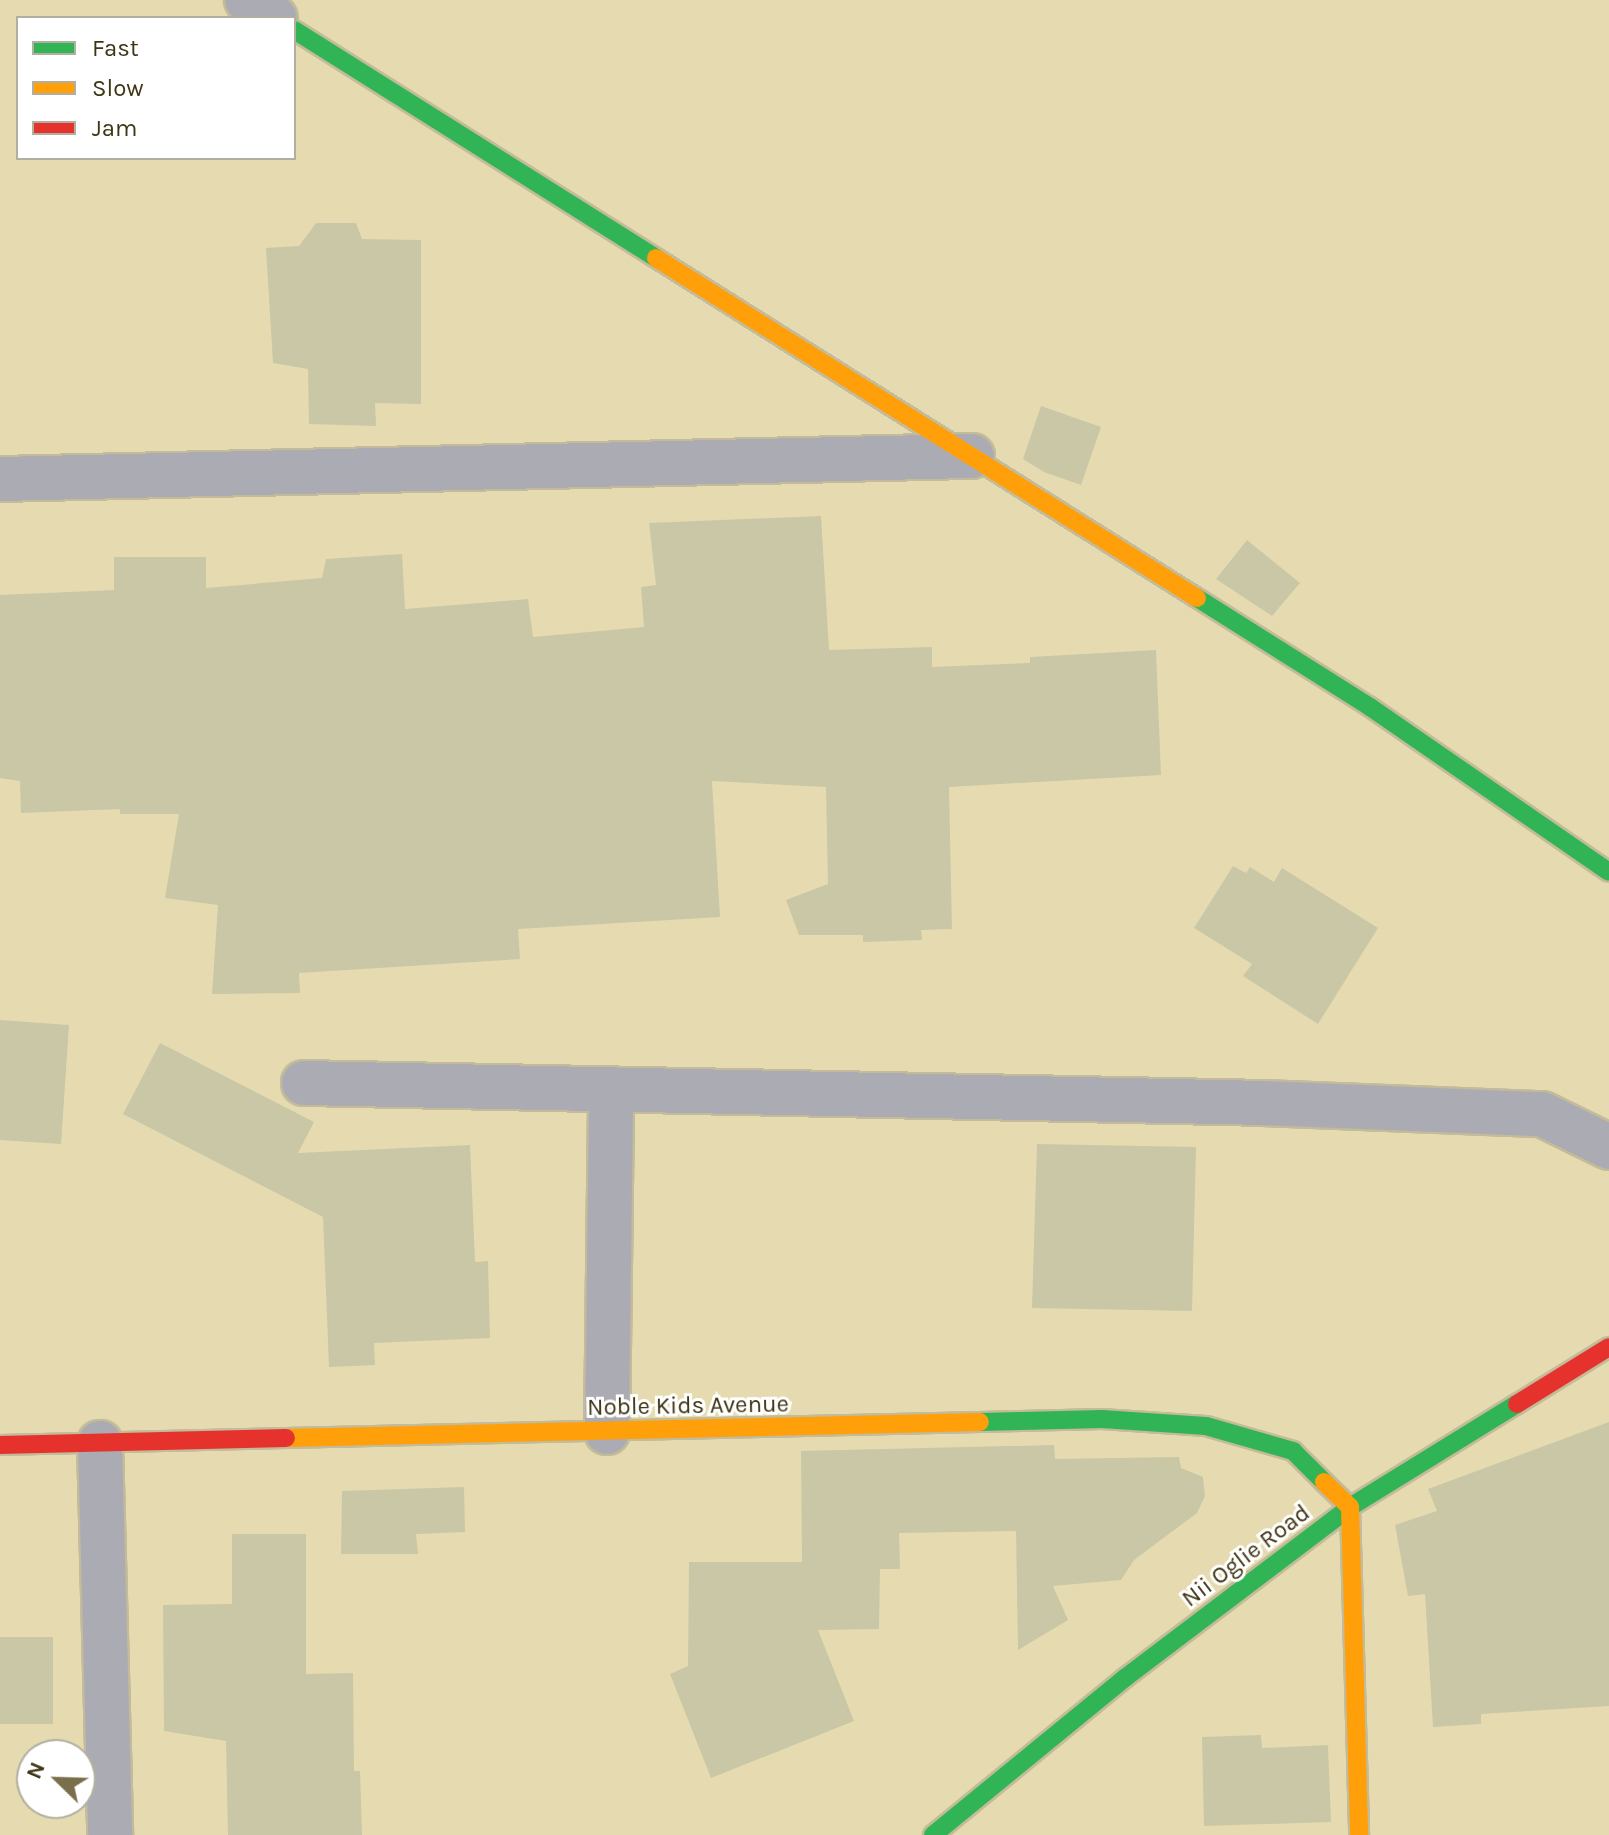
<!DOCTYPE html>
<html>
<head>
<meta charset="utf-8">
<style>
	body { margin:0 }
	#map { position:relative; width:1609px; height:1835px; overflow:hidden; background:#e6dbb0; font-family:Karla,sans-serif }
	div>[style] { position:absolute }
	.building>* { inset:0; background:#c9c7a5 }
	.roads { filter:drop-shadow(2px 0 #c3bb99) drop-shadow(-2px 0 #c3bb99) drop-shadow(0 2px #c3bb99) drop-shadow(0 -2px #c3bb99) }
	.street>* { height:44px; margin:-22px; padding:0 22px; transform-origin:22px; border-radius:22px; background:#abacb3 }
	.fast>* { height:18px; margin:-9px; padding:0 9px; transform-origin:9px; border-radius:9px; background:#30b455 }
	.slow>* { height:18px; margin:-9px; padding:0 9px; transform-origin:9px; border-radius:9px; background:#ff9f0a }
	.jam>* { height:18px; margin:-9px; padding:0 9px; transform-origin:9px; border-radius:9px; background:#e5322d }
	span { translate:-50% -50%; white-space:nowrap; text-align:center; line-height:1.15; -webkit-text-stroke:6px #fff; paint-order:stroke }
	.street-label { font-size:24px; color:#3e3615 }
	.legend { position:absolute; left:16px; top:16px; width:280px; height:144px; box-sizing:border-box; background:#fff; border:2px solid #b2afa1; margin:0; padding:10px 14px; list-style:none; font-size:24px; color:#3e3615 }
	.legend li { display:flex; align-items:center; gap:16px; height:40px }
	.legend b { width:40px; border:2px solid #b2afa1 }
	.north { position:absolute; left:16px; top:1739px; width:80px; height:80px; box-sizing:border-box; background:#fff; border:2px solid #b2afa1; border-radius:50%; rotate:293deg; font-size:22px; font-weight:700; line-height:32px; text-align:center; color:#3e3615 }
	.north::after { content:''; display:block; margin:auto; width:28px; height:36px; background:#79704b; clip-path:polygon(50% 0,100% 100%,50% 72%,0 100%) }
</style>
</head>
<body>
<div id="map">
	<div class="building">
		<i style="clip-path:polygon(316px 223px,356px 223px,362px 239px,421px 240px,421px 404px,375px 403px,376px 426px,309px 424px,308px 369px,273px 363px,266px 248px,299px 246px)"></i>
		<i style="clip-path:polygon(1041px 406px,1101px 427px,1081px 485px,1044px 472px,1023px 459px)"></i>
		<i style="clip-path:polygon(821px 516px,829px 650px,932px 647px,932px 667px,1030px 663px,1030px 657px,1156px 650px,1161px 775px,949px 787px,952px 929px,921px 930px,922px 940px,863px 942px,863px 935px,799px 935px,786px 900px,828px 884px,826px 787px,712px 781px,720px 917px,518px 929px,520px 959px,299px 973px,300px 993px,212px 994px,218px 905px,165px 898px,179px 814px,120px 814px,120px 809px,21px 813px,20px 781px,0 778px,0 595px,114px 590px,114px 557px,206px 557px,206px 588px,322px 578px,326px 559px,402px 554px,405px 609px,528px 599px,533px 637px,644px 627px,641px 587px,656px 585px,649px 523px)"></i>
		<i style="clip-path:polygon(1247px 540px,1300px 583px,1272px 616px,1216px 579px)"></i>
		<i style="clip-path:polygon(1233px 866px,1246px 873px,1250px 867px,1274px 882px,1282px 868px,1378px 928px,1318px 1024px,1243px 976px,1252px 964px,1194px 928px)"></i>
		<i style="clip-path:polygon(0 1020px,69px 1025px,61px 1144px,0 1140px)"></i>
		<i style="clip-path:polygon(160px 1043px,314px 1122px,298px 1153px,470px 1145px,475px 1262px,488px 1261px,490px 1338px,374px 1343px,375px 1365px,329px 1367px,323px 1217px,123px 1114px)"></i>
		<i style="clip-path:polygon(1037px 1144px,1196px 1147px,1192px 1311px,1032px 1308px)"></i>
		<i style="clip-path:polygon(1609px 1422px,1609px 1706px,1481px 1714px,1481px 1724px,1433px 1727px,1425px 1594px,1408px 1596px,1395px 1525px,1437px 1511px,1428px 1489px)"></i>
		<i style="clip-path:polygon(1054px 1445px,1055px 1459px,1179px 1457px,1181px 1468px,1203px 1477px,1205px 1496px,1197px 1513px,1134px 1560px,1121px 1580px,1053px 1586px,1068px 1620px,1018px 1650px,1016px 1531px,899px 1533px,900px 1569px,880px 1569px,879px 1629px,818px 1630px,854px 1721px,711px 1778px,670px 1674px,688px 1666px,689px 1562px,802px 1562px,801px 1451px)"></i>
		<i style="clip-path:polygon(464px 1487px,465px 1532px,416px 1534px,418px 1554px,341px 1554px,342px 1491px)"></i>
		<i style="clip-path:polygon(232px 1534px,306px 1534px,306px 1674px,353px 1673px,354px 1771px,360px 1771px,362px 1835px,228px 1835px,226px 1741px,164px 1731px,163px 1605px,232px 1604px)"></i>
		<i style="clip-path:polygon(0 1637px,53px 1637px,53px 1724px,0 1724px)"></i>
		<i style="clip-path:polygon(1261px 1735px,1262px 1748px,1328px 1745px,1331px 1822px,1204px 1826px,1202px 1737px)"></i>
	</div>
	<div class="roads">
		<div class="street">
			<i style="left:247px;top:0;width:33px;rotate:33deg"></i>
			<i style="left:0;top:479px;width:972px;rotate:-1.36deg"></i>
			<i style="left:304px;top:1083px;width:959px;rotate:1.19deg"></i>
			<i style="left:1263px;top:1103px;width:279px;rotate:2.3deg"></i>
			<i style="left:1542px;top:1114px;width:75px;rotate:26.2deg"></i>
			<i style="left:607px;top:1432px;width:343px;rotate:-89.3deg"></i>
			<i style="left:100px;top:1443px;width:392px;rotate:88.5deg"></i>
		</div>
		<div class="fast">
			<i style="left:294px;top:30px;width:428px;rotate:32.2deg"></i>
			<i style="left:1197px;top:598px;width:204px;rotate:32.2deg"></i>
			<i style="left:1370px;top:707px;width:290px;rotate:34.6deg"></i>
			<i style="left:980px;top:1422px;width:122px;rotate:-1.4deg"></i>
			<i style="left:1102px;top:1419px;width:104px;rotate:3.9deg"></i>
			<i style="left:1206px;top:1426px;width:91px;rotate:16deg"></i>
			<i style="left:1293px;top:1451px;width:44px;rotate:45deg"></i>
			<i style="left:933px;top:1835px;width:248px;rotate:-39.3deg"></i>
			<i style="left:1125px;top:1678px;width:283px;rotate:-37.2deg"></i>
			<i style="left:1350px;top:1507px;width:196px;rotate:-31.7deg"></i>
		</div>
		<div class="slow">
			<i style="left:656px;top:258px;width:639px;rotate:32.15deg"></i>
			<i style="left:286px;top:1438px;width:694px;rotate:-1.32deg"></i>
			<i style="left:1324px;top:1482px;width:36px;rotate:44deg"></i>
			<i style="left:1350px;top:1507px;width:328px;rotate:88.4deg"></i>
		</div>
		<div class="jam">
			<i style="left:1517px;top:1404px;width:108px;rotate:-31.8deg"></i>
			<i style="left:0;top:1445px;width:286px;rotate:-1.4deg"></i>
		</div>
	</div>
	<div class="street-label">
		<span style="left:688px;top:1406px;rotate:-1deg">Noble Kids Avenue</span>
		<span style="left:1246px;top:1556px;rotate:-37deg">Nii Oglie Road</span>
	</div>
	<ul class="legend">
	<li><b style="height:10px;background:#30b455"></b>Fast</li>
	<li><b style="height:10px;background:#ff9f0a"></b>Slow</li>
	<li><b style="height:10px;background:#e5322d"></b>Jam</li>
	</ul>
	<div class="north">N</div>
</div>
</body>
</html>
